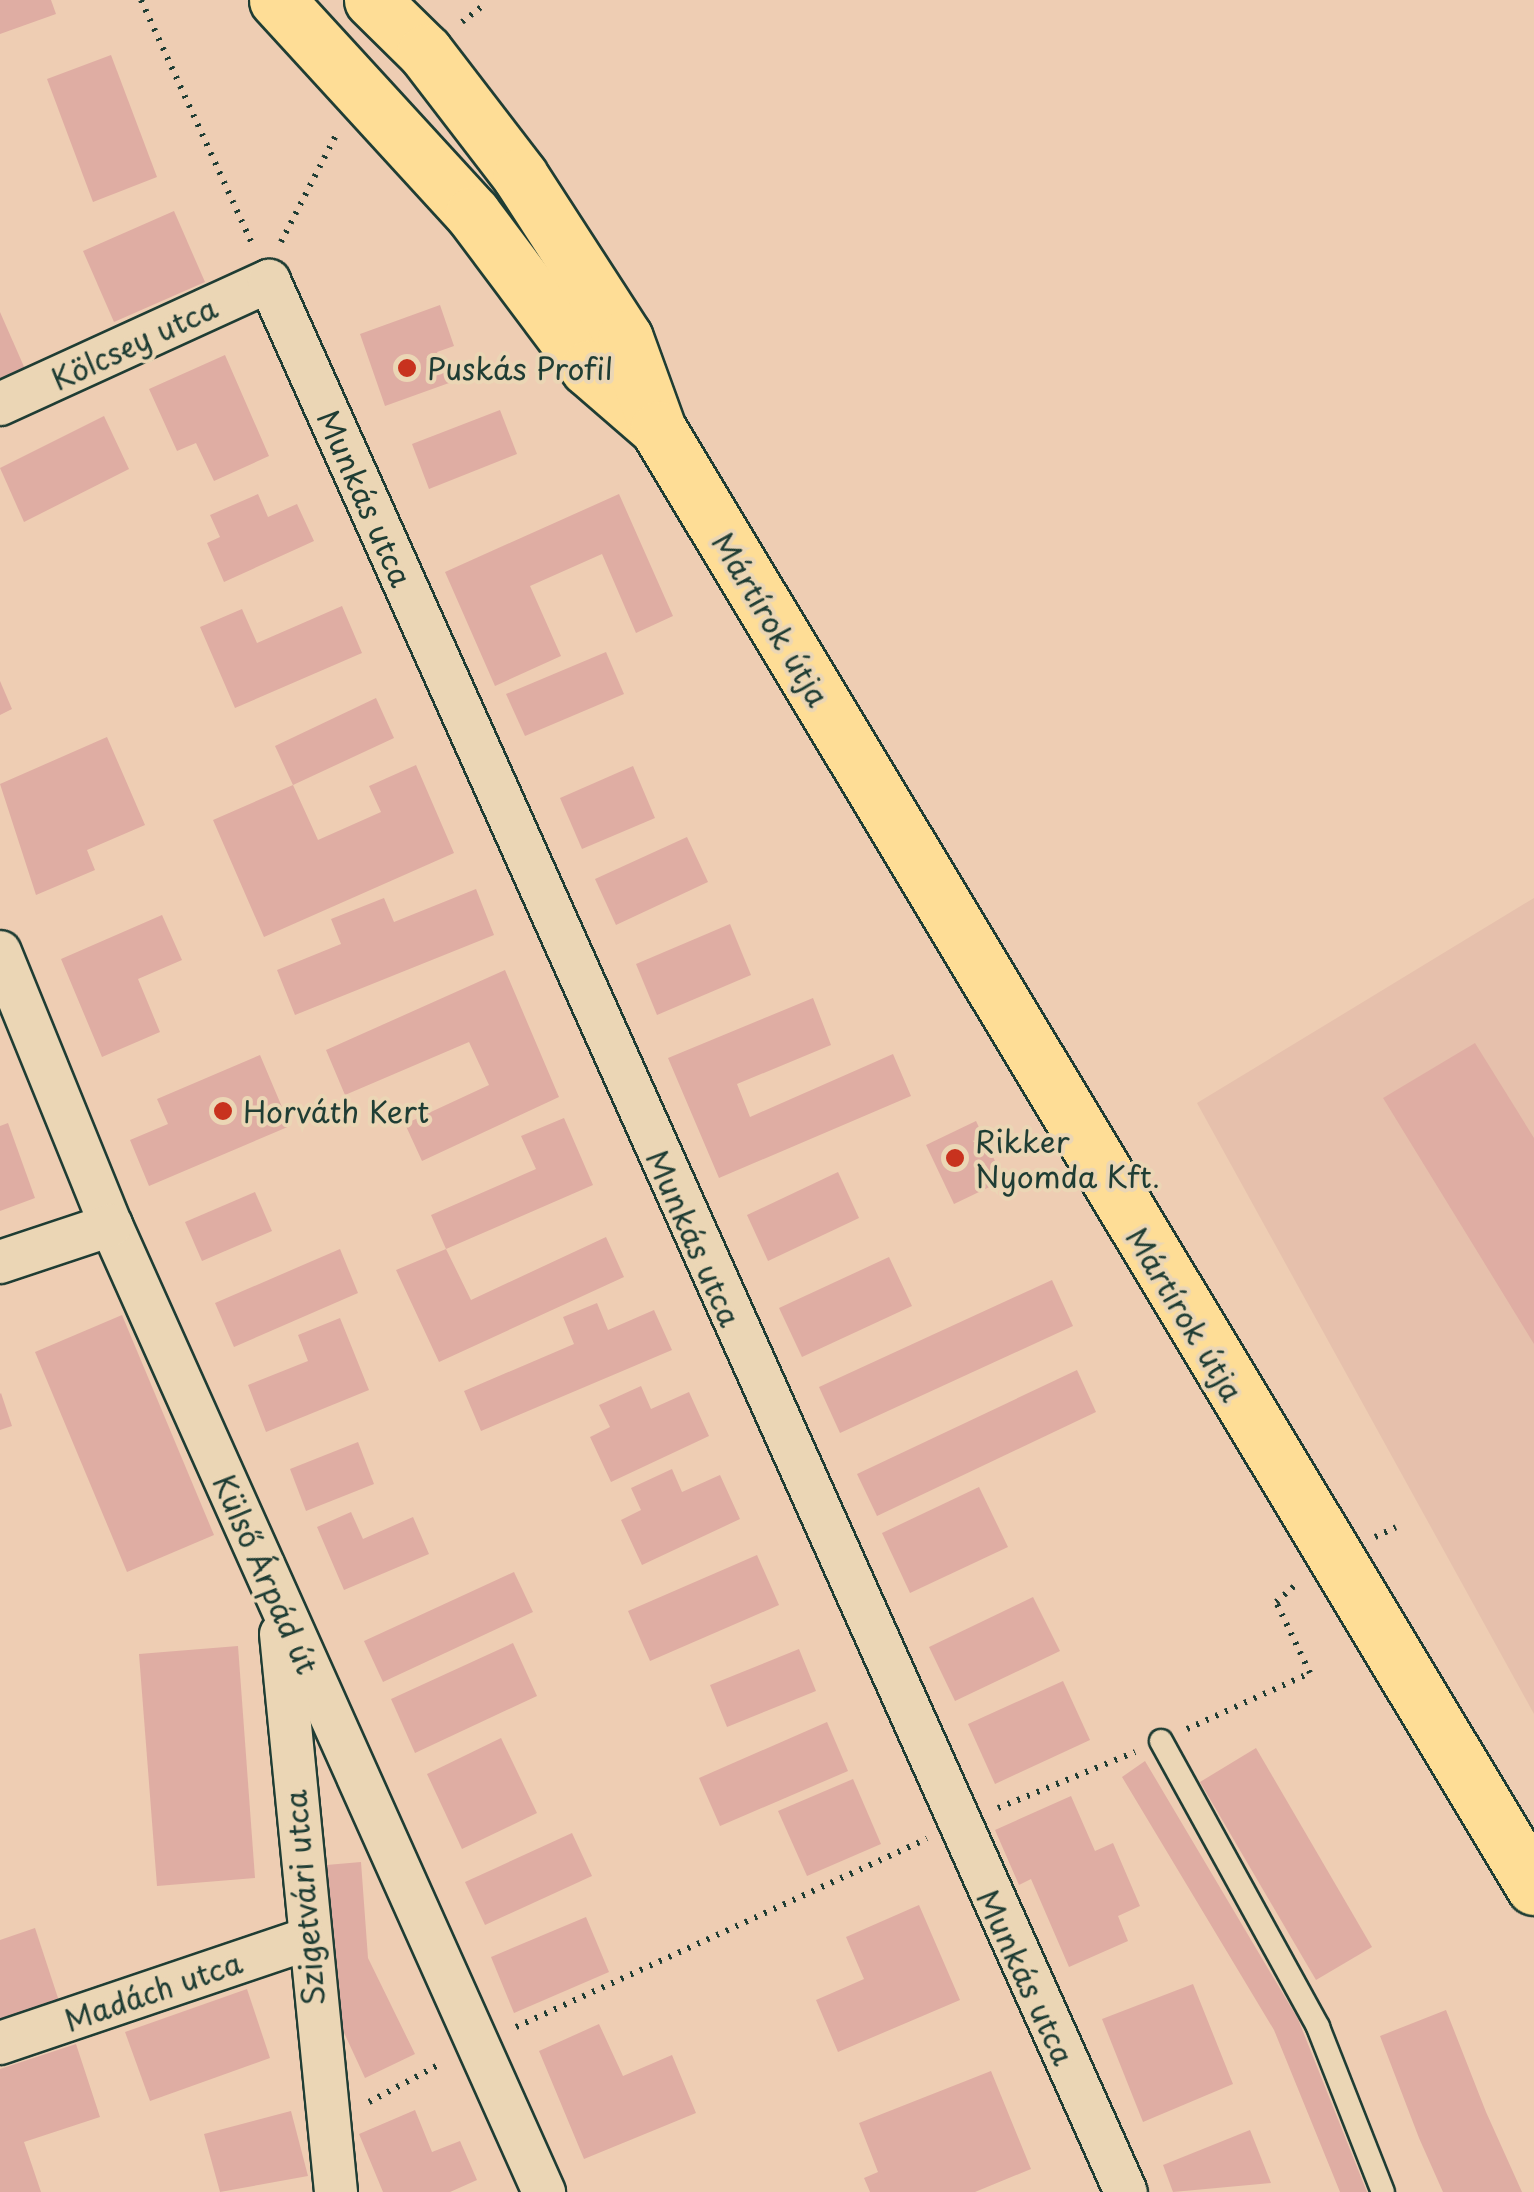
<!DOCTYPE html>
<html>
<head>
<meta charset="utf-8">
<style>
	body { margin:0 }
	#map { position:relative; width:1534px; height:2192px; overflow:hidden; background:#eecdb3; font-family:"Playpen Sans",sans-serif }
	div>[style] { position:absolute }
	.built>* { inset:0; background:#e6c0ac }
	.building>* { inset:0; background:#dfada3 }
	.path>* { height:6px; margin-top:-3px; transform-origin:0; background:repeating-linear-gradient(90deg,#1f3d34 0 2.5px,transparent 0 10.5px) }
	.roads { filter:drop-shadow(2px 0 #1f3d34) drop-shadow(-2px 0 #1f3d34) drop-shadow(0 2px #1f3d34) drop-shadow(0 -2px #1f3d34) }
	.service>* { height:22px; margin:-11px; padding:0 11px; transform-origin:11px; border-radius:11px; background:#ebd6b5 }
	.minor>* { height:42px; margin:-21px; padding:0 21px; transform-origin:21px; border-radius:21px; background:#ebd6b5 }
	.primary>* { height:55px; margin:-27.5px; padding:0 27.5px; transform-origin:27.5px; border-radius:27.5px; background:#fedd96 }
	.dots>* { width:28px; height:28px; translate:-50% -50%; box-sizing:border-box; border:5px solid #ebd6b5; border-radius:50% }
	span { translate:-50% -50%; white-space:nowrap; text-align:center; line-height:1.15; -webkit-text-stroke:8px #ebd6b5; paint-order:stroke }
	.street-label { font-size:30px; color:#1f3d34 }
	.poi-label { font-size:30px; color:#1f3d34 }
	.left { translate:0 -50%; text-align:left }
</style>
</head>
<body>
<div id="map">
	<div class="built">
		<i style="clip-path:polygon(1534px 898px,1534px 1714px,1197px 1103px)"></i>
	</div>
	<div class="building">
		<i style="clip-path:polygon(0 0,51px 0,56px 14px,0 34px)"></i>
		<i style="clip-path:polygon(111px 55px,157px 177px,93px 202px,47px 79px)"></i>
		<i style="clip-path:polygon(174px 211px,205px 282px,114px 322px,83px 251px)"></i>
		<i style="clip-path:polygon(440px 305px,454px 346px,437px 352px,449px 383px,385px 406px,360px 334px)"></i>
		<i style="clip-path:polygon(0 312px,25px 369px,0 380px)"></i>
		<i style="clip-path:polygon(225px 355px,269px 456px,214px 481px,196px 443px,177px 451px,149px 389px)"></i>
		<i style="clip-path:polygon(500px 410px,517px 454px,429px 489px,412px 444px)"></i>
		<i style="clip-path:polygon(104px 416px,129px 469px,24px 522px,0 468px)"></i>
		<i style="clip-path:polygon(258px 494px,268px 517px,297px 504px,314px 541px,224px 582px,207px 543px,220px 537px,210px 515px)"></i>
		<i style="clip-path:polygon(619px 494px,673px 616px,636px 633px,602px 554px,530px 586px,561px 656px,495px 686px,445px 572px)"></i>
		<i style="clip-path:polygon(342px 606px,362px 653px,235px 708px,200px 627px,242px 609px,257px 643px)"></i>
		<i style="clip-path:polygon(606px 652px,624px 694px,525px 736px,506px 694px)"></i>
		<i style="clip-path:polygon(0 681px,12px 709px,0 715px)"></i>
		<i style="clip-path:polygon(376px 698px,394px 738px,293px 785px,275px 746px)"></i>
		<i style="clip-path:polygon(107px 737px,145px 825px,87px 850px,95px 870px,36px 895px,0 784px)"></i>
		<i style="clip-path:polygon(416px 765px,454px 853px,264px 937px,213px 820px,293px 785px,318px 840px,381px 812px,369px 786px)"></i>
		<i style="clip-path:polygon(633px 766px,655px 818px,582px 849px,560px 798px)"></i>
		<i style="clip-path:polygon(687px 837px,708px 882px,616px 925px,595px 879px)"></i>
		<i style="clip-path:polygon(476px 889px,494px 935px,295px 1015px,277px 970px,341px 944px,331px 919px,384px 898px,394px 922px)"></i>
		<i style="clip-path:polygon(162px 915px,182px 960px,138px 979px,160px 1032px,102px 1057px,61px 959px)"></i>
		<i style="clip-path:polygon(730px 924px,751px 975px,657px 1015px,636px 964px)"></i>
		<i style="clip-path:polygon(505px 970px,559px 1097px,422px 1161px,405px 1124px,489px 1085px,469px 1042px,345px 1095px,326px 1050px)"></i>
		<i style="clip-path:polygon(813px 998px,831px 1045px,737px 1084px,750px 1117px,893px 1054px,911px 1096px,719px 1178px,668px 1058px)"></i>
		<i style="clip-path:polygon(1475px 1043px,1534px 1138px,1534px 1344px,1383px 1098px)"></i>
		<i style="clip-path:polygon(260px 1055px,290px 1126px,149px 1186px,130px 1140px,168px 1124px,157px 1099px)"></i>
		<i style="clip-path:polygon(564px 1118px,593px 1185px,446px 1249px,431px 1215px,536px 1169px,521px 1136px)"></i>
		<i style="clip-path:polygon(976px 1121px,1004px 1180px,954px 1204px,926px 1145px)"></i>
		<i style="clip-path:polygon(8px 1123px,35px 1198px,0 1211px,0 1126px)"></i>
		<i style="clip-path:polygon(838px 1172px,859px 1218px,768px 1261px,747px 1215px)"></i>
		<i style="clip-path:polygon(255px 1192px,272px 1231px,202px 1261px,185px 1222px)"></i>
		<i style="clip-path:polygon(606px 1237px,624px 1277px,439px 1362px,396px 1270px,446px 1249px,471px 1300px)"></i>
		<i style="clip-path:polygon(340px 1249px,358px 1293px,234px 1347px,215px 1303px)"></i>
		<i style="clip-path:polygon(889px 1257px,912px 1306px,802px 1357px,779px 1308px)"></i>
		<i style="clip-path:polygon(1052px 1280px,1073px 1326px,840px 1433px,819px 1387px)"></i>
		<i style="clip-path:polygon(597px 1303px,608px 1330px,654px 1310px,672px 1350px,481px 1431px,464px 1391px,574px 1344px,563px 1317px)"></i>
		<i style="clip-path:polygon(122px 1315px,214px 1535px,127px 1572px,35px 1352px)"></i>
		<i style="clip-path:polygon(340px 1318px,369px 1390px,266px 1432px,248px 1385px,308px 1361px,298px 1335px)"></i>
		<i style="clip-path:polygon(1077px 1370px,1096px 1412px,877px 1516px,857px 1474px)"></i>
		<i style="clip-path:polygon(641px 1386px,651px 1409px,689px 1392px,709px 1436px,611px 1482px,590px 1437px,610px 1427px,599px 1405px)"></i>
		<i style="clip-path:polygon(1px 1393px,12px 1426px,0 1430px,0 1394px)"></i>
		<i style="clip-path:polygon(358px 1442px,374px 1484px,306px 1511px,290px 1469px)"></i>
		<i style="clip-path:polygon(672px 1469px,682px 1492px,720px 1475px,740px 1519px,642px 1565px,621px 1520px,641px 1510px,631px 1488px)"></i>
		<i style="clip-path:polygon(979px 1487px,1008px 1547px,910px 1593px,882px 1533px)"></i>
		<i style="clip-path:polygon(351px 1512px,363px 1539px,413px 1517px,429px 1554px,344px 1590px,317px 1527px)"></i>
		<i style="clip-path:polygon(757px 1555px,779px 1605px,650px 1661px,628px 1611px)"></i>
		<i style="clip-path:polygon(514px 1572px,533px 1612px,383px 1682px,364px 1641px)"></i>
		<i style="clip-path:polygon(1033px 1597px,1060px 1651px,955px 1701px,929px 1647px)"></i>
		<i style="clip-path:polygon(513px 1643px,537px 1696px,415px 1753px,391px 1699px)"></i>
		<i style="clip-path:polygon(238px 1646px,255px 1878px,157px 1886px,139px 1654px)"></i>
		<i style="clip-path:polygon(799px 1649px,816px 1691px,727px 1727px,710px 1685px)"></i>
		<i style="clip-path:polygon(1063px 1681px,1090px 1740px,995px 1784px,968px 1724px)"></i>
		<i style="clip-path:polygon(827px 1722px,848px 1771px,720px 1826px,699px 1778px)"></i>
		<i style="clip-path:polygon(501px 1738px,537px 1813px,462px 1849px,427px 1774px)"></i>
		<i style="clip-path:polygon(1256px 1748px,1372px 1947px,1316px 1980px,1200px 1782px)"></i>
		<i style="clip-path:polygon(1145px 1761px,1298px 2019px,1367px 2192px,1340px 2192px,1274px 2030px,1122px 1777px)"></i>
		<i style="clip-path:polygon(853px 1779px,881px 1844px,807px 1876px,778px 1811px)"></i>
		<i style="clip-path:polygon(1071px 1796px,1095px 1851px,1113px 1843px,1140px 1906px,1118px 1916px,1128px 1941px,1069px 1967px,1031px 1879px,1019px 1885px,995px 1830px)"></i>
		<i style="clip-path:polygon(572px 1833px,592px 1876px,485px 1925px,465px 1882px)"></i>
		<i style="clip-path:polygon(361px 1862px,368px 1958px,415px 2054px,365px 2078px,320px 1981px,315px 1866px)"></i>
		<i style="clip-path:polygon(919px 1905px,960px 2000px,838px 2052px,816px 2000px,864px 1979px,846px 1937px)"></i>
		<i style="clip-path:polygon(586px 1917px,609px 1972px,514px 2013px,491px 1957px)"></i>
		<i style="clip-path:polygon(35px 1928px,59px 2001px,0 2020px,0 1940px)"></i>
		<i style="clip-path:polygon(1193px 1984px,1233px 2084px,1143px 2122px,1102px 2019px)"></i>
		<i style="clip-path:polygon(247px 1989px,270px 2058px,150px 2101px,125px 2032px)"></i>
		<i style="clip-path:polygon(1446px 2010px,1486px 2112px,1522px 2192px,1443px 2192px,1419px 2138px,1380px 2036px)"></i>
		<i style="clip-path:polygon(599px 2024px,623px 2076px,672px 2055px,696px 2113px,584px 2159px,539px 2051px)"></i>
		<i style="clip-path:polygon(76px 2044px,100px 2117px,24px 2142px,41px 2192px,0 2192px,0 2069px)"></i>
		<i style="clip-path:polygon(991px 2071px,1031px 2169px,975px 2192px,870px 2192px,864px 2178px,878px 2172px,859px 2123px)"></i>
		<i style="clip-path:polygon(415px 2110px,432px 2152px,460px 2141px,477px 2180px,450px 2192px,383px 2192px,359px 2134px)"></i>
		<i style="clip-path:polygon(291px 2111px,308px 2176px,220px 2192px,204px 2134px)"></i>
		<i style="clip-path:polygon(1250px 2130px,1271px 2183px,1173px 2192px,1163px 2165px)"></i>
	</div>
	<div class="path">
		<i style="left:141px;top:0;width:268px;rotate:65.5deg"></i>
		<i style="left:462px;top:22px;width:31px;rotate:-38deg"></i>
		<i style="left:281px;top:242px;width:123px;rotate:-62.8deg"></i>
		<i style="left:1375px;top:1537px;width:23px;rotate:-25deg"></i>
		<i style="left:1187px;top:1729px;width:135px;rotate:-24.5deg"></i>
		<i style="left:1310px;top:1673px;width:79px;rotate:-115.6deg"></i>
		<i style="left:1276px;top:1602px;width:30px;rotate:-41deg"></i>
		<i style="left:998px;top:1808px;width:148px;rotate:-22.2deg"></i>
		<i style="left:516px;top:2027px;width:452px;rotate:-24.6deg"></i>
		<i style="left:369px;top:2102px;width:83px;rotate:-28.1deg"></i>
	</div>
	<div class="roads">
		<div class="service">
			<i style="left:1161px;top:1741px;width:326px;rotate:61.2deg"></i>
			<i style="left:1318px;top:2027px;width:177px;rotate:68.5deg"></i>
		</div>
		<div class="minor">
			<i style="left:0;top:404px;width:296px;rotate:-24.6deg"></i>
			<i style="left:269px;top:281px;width:2094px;rotate:65.85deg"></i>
			<i style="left:0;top:952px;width:295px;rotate:67.9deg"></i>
			<i style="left:111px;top:1225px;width:1060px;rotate:65.88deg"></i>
			<i style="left:0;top:1262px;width:117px;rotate:-18.4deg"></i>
			<i style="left:281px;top:1634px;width:561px;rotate:84.37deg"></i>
			<i style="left:0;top:2043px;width:322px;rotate:-18.7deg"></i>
		</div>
		<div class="primary">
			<i style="left:277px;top:0;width:290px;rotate:47.5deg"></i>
			<i style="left:473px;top:214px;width:192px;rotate:53.2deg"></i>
			<i style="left:588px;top:368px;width:90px;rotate:40.9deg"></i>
			<i style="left:372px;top:0;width:74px;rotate:44.5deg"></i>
			<i style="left:425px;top:52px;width:156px;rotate:52.5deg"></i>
			<i style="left:520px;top:176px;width:193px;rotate:57.1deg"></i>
			<i style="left:625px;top:338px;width:97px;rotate:70.1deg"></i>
			<i style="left:658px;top:429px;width:1701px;rotate:59deg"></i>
		</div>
	</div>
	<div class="dots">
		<i style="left:407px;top:368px;background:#c8321e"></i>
		<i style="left:223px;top:1111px;background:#c8321e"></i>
		<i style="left:955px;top:1158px;background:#c8321e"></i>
	</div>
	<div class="street-label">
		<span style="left:134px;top:343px;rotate:-25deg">Kölcsey utca</span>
		<span style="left:365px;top:498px;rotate:66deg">Munkás utca</span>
		<span style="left:771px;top:619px;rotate:59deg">Mártírok útja</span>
		<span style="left:694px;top:1238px;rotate:66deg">Munkás utca</span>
		<span style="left:1185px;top:1314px;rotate:59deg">Mártírok útja</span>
		<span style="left:266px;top:1574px;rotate:66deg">Külső Árpád út</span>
		<span style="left:304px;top:1898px;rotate:-95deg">Szigetvári utca</span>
		<span style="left:1026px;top:1977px;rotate:65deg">Munkás utca</span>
		<span style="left:153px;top:1991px;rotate:-19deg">Madách utca</span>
	</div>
	<div class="poi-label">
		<span class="left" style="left:427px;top:368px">Puskás Profil</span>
		<span class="left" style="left:243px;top:1111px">Horváth Kert</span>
		<span class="left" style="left:975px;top:1158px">Rikker<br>Nyomda Kft.</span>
	</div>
</div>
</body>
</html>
